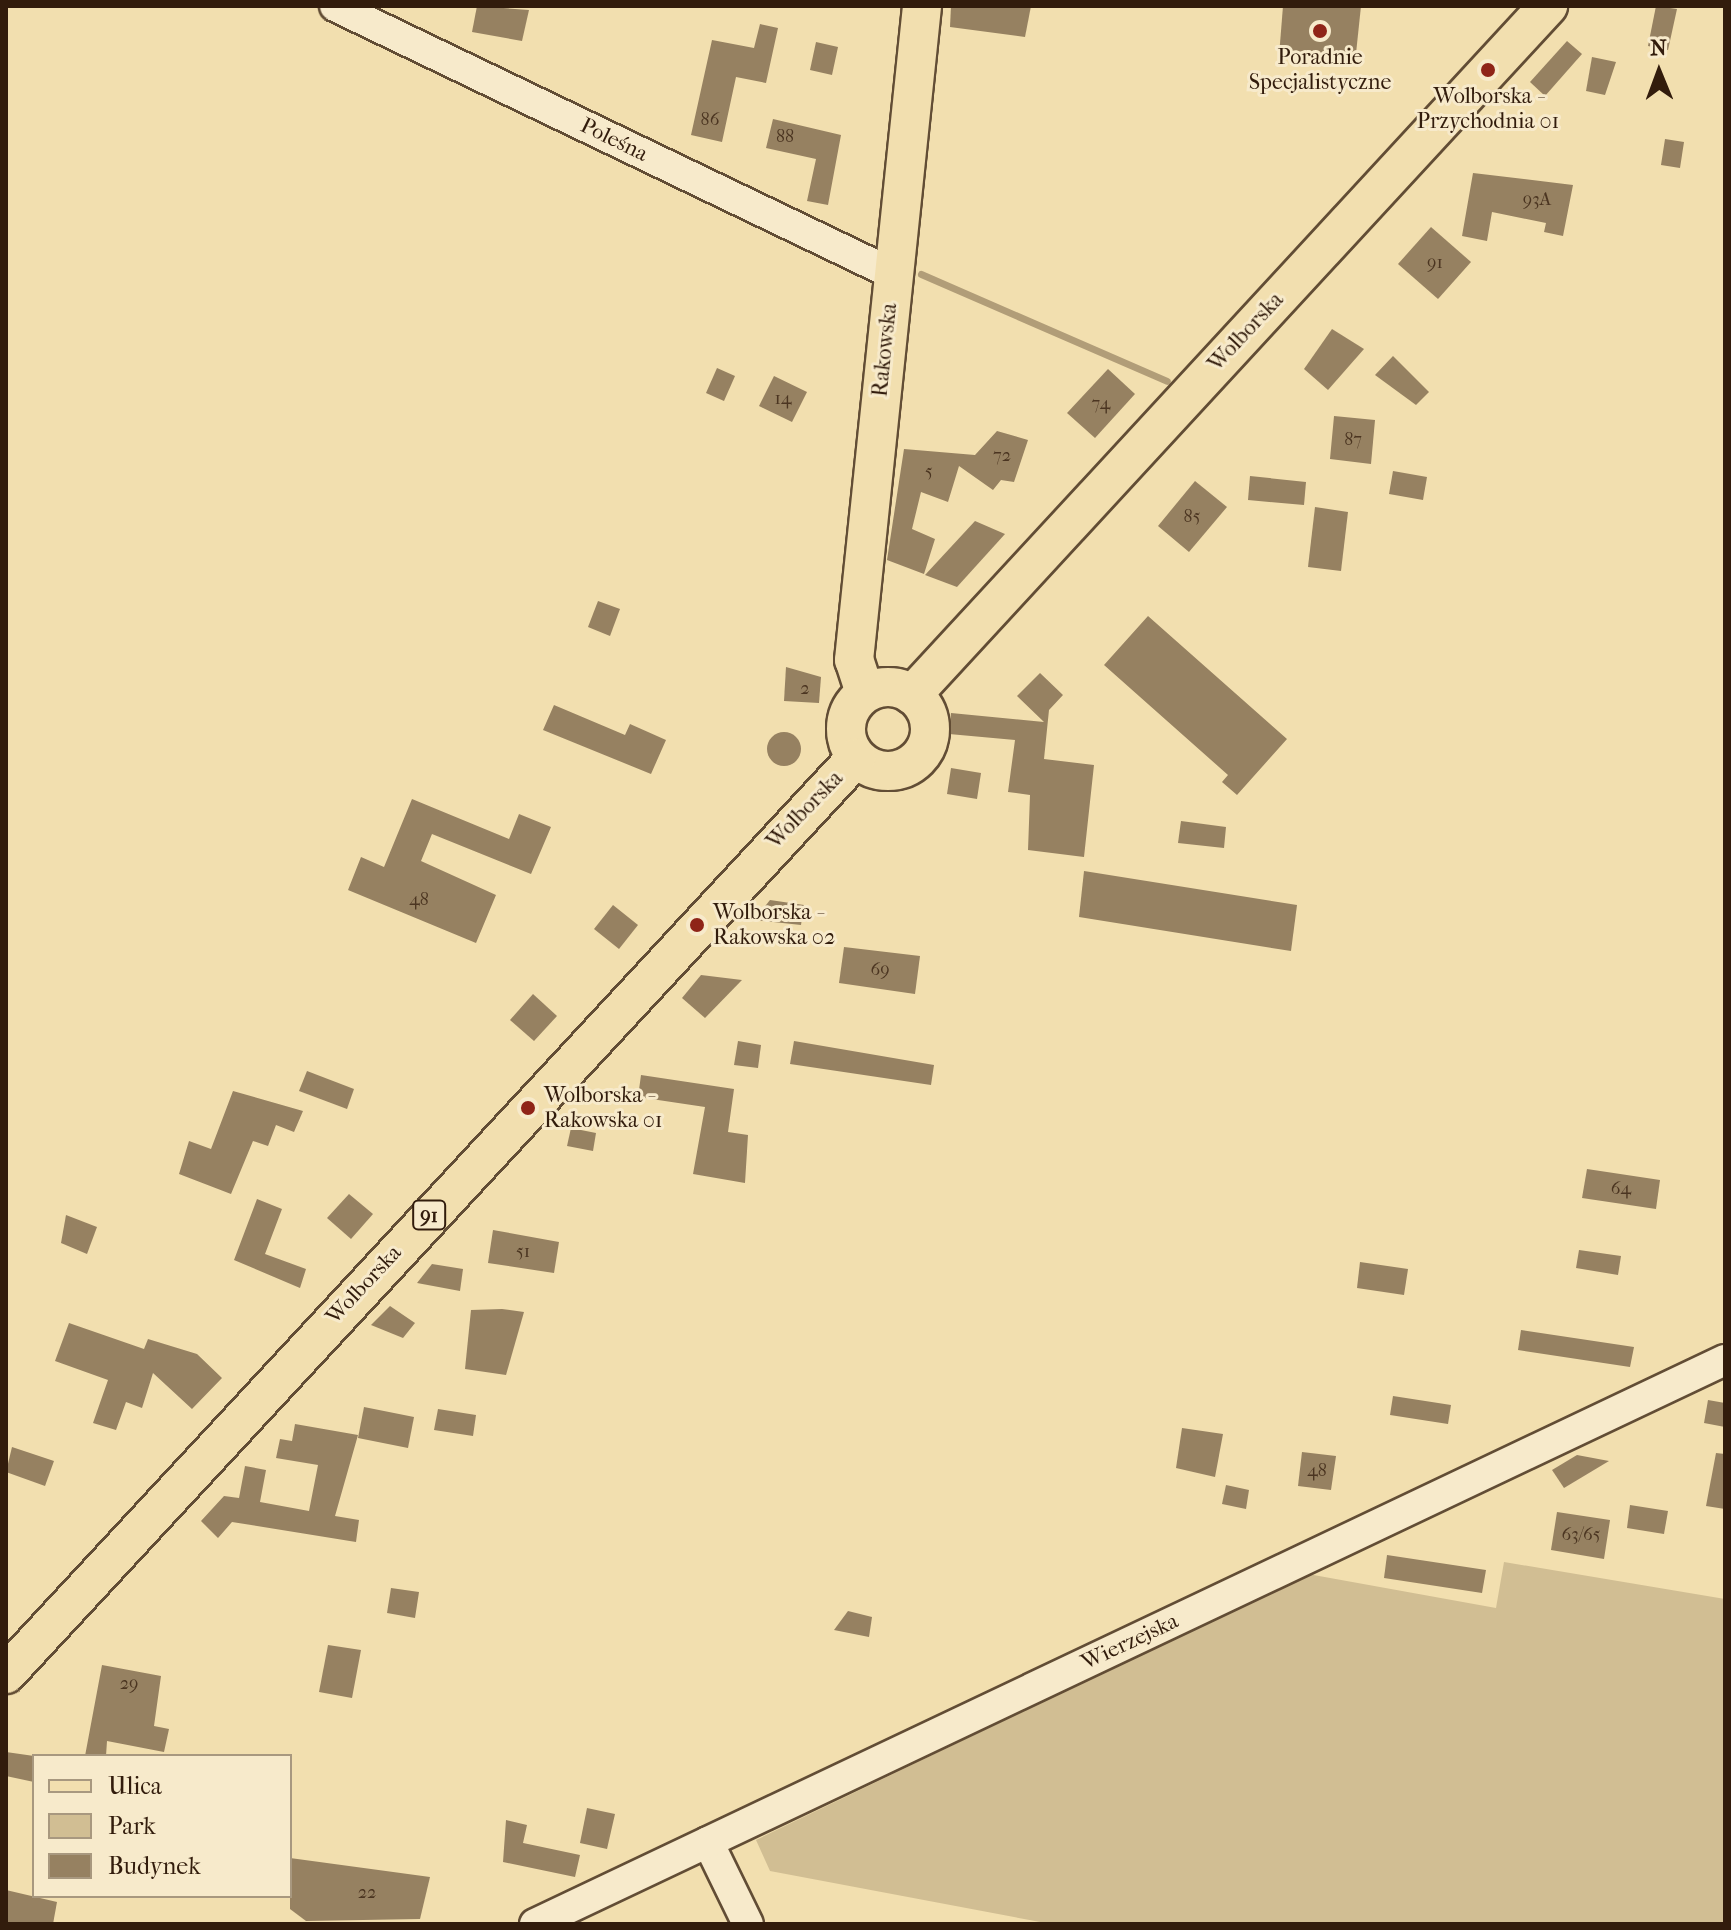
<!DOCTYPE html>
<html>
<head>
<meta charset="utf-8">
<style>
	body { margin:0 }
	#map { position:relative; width:1731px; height:1930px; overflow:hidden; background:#f2dfaf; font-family:"IM FELL French Canon",serif }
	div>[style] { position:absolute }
	.green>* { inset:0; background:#d1be93 }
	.stream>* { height:7px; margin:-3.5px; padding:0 3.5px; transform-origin:3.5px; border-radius:3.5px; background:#b19d78 }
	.building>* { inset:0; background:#968161 }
	.round { border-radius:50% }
	.roads { filter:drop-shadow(2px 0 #624d35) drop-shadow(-2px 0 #624d35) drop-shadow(0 2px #624d35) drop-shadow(0 -2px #624d35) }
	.minor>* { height:30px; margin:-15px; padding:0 15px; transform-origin:15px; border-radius:15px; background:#f7eacb }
	.major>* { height:38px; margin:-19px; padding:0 19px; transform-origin:19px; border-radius:19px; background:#f2dfaf }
	.major>.ring { margin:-19px; padding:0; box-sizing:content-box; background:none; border:38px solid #f2dfaf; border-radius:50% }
	.dots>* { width:22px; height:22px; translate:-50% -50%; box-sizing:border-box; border:4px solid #f7eacb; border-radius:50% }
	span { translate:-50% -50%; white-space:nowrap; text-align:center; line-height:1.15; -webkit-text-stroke:6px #f7eacb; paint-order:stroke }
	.number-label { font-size:18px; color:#4b3521 }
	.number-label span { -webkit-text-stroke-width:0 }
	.shield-label span { padding:2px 6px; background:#f7eacb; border:2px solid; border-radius:6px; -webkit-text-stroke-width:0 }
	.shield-label { font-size:20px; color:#321c0c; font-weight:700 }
	.poi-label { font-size:22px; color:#321c0c }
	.left { translate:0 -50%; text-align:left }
	.street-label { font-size:22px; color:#321c0c }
	.frame { position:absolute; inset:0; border:8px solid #321c0c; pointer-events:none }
	.legend { position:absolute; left:32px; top:1754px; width:260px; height:144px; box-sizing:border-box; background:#f7eacb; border:2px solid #a8987f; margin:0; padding:10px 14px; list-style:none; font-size:24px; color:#321c0c }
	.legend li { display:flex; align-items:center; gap:16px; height:40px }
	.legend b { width:40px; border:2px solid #a8987f }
	.north { position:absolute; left:1619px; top:32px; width:80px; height:80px; -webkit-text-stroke:6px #f7eacb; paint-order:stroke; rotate:359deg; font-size:22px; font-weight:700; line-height:32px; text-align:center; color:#321c0c }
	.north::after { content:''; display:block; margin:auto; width:28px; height:36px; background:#321c0c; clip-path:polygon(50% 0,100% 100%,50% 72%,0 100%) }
</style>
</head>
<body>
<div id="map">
	<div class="green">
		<i style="clip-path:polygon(1504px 1562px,1725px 1599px,1725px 1924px,1051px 1924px,770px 1871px,756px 1840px,1308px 1574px,1496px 1608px)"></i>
	</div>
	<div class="stream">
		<i style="left:921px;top:274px;width:268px;rotate:23.5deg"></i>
	</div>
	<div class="building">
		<i style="clip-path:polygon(477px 6px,529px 10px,522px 41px,472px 32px)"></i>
		<i style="clip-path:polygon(951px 6px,1031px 6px,1025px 37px,950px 27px)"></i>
		<i style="clip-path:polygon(1283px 6px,1361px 6px,1355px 63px,1279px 56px)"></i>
		<i style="clip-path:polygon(1656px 6px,1677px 9px,1668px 50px,1648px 46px)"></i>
		<i style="clip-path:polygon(760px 24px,778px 28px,766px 83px,736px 77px,722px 142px,691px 135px,712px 40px,754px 48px)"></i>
		<i style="clip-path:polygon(1567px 41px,1582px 54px,1545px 96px,1530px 82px)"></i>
		<i style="clip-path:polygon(816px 42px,838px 47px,832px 75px,810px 70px)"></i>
		<i style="clip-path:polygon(1592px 57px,1616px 62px,1605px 95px,1586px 91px)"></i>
		<i style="clip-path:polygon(773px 119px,841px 135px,828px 205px,807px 201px,816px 159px,766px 148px)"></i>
		<i style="clip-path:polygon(1665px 139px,1684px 142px,1680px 168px,1661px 165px)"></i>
		<i style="clip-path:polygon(1473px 173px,1573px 185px,1563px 236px,1544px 232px,1546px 223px,1492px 212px,1487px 241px,1462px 236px)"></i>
		<i style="clip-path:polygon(1431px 227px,1471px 262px,1438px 299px,1398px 264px)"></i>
		<i style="clip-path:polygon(1332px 329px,1364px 349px,1328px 390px,1304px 369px)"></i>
		<i style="clip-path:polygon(1393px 356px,1429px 392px,1416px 405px,1375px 375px)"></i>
		<i style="clip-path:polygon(717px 368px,735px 376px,724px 401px,706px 393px)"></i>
		<i style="clip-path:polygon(1108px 369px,1135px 394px,1095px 438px,1067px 413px)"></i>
		<i style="clip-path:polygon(774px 376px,807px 392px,792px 422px,759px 406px)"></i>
		<i style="clip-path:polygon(1334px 416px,1375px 420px,1371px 464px,1330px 459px)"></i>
		<i style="clip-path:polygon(997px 431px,1028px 440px,1014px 482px,1001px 480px,993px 490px,959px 466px,948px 502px,921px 492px,912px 529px,935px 539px,924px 574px,887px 560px,904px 449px,975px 455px)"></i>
		<i style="clip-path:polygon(1393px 471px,1427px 477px,1423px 500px,1389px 494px)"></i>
		<i style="clip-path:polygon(1250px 476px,1306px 482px,1304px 505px,1248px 500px)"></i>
		<i style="clip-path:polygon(1195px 481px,1227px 507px,1189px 552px,1158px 526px)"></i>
		<i style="clip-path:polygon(1315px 507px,1348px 512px,1341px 571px,1308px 567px)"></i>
		<i style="clip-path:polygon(975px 521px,1005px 534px,957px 587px,925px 575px)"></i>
		<i style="clip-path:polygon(598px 601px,620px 609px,610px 636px,588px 627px)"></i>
		<i style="clip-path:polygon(1148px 616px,1287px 739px,1237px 795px,1222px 782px,1228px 775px,1104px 665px)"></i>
		<i style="clip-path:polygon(786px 667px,821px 677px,819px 703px,784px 701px)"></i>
		<i style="clip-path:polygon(1040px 673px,1063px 695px,1049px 710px,1044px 759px,1094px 765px,1084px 857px,1028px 850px,1030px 795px,1008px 792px,1015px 740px,949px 734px,951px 713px,1044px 722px,1017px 696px)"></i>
		<i style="clip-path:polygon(554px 705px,625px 735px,630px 724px,666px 740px,651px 774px,543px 730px)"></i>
		<i class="round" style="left:767px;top:732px;width:34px;height:34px"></i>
		<i style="clip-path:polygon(951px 768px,981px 773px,977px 799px,947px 794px)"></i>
		<i style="clip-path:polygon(412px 799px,509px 839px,519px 814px,551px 827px,531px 874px,432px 834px,421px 861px,496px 895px,476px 943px,348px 890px,361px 857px,384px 867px)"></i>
		<i style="clip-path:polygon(1181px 821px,1226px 827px,1224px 848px,1178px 843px)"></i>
		<i style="clip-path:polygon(1084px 871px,1297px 905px,1291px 951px,1079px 917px)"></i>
		<i style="clip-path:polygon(770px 900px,804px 905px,801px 925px,754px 920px)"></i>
		<i style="clip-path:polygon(613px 905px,638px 925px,619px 949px,594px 929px)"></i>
		<i style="clip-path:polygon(844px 947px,920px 956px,915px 994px,839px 983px)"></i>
		<i style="clip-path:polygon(701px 975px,742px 980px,705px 1018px,682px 998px)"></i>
		<i style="clip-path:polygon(533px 994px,557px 1016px,534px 1041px,510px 1020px)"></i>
		<i style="clip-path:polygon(738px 1041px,761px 1045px,758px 1068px,734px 1065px)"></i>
		<i style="clip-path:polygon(794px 1041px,934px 1065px,931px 1085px,790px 1064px)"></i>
		<i style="clip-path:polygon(307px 1071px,354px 1089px,347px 1109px,299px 1091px)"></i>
		<i style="clip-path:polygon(641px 1075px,734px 1089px,728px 1132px,748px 1135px,745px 1183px,693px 1174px,705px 1107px,638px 1097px)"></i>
		<i style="clip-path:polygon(233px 1091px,303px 1111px,294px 1132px,276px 1125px,268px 1146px,253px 1141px,231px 1194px,179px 1174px,189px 1141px,211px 1149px)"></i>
		<i style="clip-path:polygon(571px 1128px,596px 1133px,593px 1151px,567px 1146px)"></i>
		<i style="clip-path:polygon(1587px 1169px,1660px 1180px,1656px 1209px,1582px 1198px)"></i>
		<i style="clip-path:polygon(349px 1194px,373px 1214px,351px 1239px,327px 1218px)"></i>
		<i style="clip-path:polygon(257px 1199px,282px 1209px,265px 1254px,306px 1269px,300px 1288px,234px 1260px)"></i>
		<i style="clip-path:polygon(66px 1215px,97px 1227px,87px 1254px,61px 1243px)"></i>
		<i style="clip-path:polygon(493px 1230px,559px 1242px,554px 1273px,488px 1263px)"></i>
		<i style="clip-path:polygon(1579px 1250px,1621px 1256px,1618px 1275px,1576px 1268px)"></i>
		<i style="clip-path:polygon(1360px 1262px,1408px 1269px,1404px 1295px,1357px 1288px)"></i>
		<i style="clip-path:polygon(432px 1264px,463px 1269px,460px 1291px,417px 1283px)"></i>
		<i style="clip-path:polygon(390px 1306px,415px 1323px,403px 1338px,371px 1325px)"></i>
		<i style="clip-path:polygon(502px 1309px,524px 1312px,506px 1375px,465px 1369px,471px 1310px)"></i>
		<i style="clip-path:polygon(69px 1323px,144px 1349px,148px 1339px,197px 1354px,222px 1378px,192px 1409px,153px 1373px,142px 1408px,126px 1402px,116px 1430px,93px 1423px,108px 1380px,55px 1361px)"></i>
		<i style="clip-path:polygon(1521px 1330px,1634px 1347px,1630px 1367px,1518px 1350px)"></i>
		<i style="clip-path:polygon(1393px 1396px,1451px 1405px,1448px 1424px,1390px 1415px)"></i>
		<i style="clip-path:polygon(1708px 1400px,1725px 1403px,1725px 1427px,1704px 1423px)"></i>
		<i style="clip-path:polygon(364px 1407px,414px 1417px,408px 1448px,358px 1438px)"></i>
		<i style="clip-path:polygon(438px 1409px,476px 1415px,473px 1436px,434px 1430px)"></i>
		<i style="clip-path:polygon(295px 1424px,358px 1435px,335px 1516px,359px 1520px,356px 1542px,232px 1522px,218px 1538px,201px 1521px,224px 1496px,239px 1498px,245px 1466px,266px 1470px,260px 1502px,309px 1511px,318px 1465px,276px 1458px,280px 1439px,292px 1441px)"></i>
		<i style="clip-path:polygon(1182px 1428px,1223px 1434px,1215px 1477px,1176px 1468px)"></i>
		<i style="clip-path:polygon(12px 1447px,54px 1461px,45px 1486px,6px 1472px)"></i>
		<i style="clip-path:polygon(1302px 1452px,1336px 1456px,1331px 1490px,1298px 1486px)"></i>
		<i style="clip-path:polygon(1716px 1453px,1725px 1454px,1725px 1509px,1706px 1506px)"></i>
		<i style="clip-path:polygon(1577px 1455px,1609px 1461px,1564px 1488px,1552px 1470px)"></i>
		<i style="clip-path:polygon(1226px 1485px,1249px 1490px,1246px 1509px,1222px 1504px)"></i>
		<i style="clip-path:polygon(1630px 1505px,1668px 1511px,1664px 1534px,1627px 1528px)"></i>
		<i style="clip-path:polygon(1557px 1512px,1610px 1520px,1604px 1559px,1551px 1550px)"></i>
		<i style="clip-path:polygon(1387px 1555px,1486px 1570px,1482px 1593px,1384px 1578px)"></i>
		<i style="clip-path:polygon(391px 1588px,419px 1592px,415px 1618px,387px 1613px)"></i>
		<i style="clip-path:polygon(848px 1611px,872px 1617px,869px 1637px,834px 1630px)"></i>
		<i style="clip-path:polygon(328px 1645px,361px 1650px,352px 1698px,319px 1692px)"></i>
		<i style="clip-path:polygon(102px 1665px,161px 1676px,154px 1726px,169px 1729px,164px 1752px,107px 1741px,106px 1756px,85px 1756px)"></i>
		<i style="clip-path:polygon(6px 1752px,34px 1756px,34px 1782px,6px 1776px)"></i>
		<i style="clip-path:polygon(587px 1808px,615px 1814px,607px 1849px,580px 1843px)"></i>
		<i style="clip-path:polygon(506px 1820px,527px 1825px,523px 1843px,509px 1840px,580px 1855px,575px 1877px,503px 1862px)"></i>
		<i style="clip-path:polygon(290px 1858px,430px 1877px,420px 1919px,306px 1921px,290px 1909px)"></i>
		<i style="clip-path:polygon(6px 1890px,57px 1902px,53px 1924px,6px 1924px)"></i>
	</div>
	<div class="roads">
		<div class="minor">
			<i style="left:335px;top:6px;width:619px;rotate:25.65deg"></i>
			<i style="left:708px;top:1842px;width:91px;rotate:64deg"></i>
			<i style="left:535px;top:1924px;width:1317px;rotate:-25.36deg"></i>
		</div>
		<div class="major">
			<i class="ring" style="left:846px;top:687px;width:46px;height:46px"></i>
			<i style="left:865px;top:693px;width:35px;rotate:-108deg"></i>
			<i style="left:854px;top:660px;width:658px;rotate:-84.06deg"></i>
			<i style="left:912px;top:695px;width:938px;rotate:-47.29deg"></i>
			<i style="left:6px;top:1674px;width:1250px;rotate:-47.14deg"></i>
		</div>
	</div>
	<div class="dots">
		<i style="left:1320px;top:31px;background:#8f2418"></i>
		<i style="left:1488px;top:70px;background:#8f2418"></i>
		<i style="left:697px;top:925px;background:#8f2418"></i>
		<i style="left:528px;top:1108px;background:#8f2418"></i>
	</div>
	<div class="number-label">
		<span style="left:710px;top:120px">86</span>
		<span style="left:785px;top:137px">88</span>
		<span style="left:1537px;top:200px">93A</span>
		<span style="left:1435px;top:263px">91</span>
		<span style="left:783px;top:399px">14</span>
		<span style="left:1101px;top:404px">74</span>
		<span style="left:1353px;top:440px">87</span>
		<span style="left:1002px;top:456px">72</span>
		<span style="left:929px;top:472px">5</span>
		<span style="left:1192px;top:517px">85</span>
		<span style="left:805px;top:689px">2</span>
		<span style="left:419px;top:900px">48</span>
		<span style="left:880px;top:970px">69</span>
		<span style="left:1621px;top:1189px">64</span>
		<span style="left:523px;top:1252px">51</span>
		<span style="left:1317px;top:1471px">48</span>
		<span style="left:1581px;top:1535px">63/65</span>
		<span style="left:129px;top:1684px">29</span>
		<span style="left:367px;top:1893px">22</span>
	</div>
	<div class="shield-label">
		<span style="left:429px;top:1215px">91</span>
	</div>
	<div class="poi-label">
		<span style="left:1320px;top:70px">Poradnie<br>Specjalistyczne</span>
		<span style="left:1488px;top:109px">Wolborska -<br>Przychodnia 01</span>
		<span class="left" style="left:713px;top:925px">Wolborska -<br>Rakowska 02</span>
		<span class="left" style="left:544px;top:1108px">Wolborska -<br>Rakowska 01</span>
	</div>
	<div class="street-label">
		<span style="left:614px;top:140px;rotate:26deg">Poleśna</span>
		<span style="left:1246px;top:332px;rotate:-47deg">Wolborska</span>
		<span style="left:885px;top:350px;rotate:-84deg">Rakowska</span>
		<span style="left:805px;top:810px;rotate:-46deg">Wolborska</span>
		<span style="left:364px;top:1285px;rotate:-47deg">Wolborska</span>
		<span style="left:1130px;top:1642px;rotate:-25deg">Wierzejska</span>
	</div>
	<div class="frame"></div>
	<ul class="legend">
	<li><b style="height:10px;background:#f2dfaf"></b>Ulica</li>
	<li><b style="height:22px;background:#d1be93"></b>Park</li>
	<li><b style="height:22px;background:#968161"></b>Budynek</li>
	</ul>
	<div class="north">N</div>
</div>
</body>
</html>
